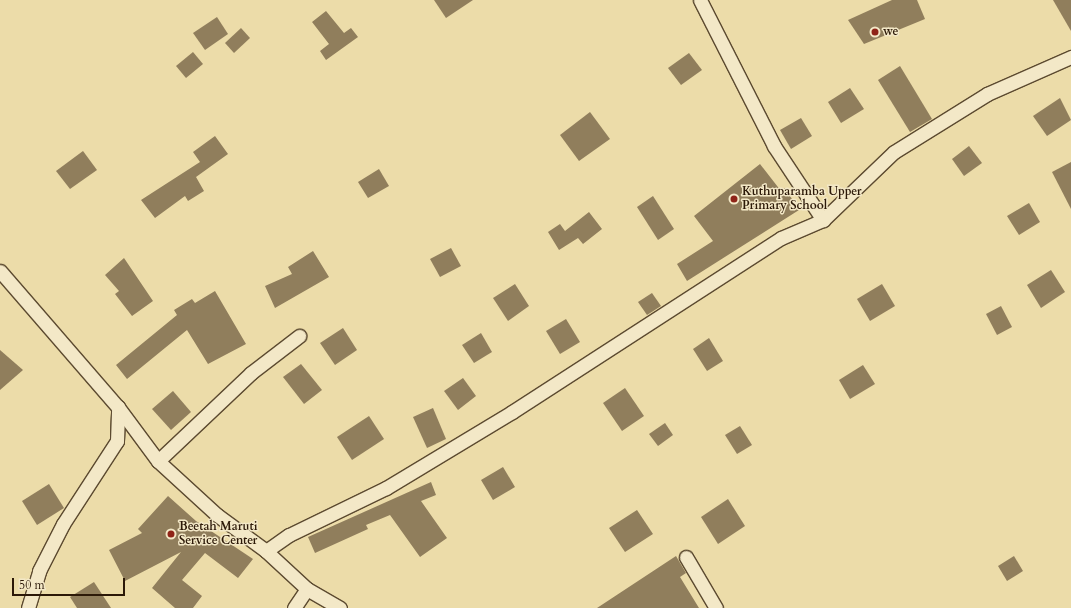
<!DOCTYPE html>
<html>
<head>
<meta charset="utf-8">
<style>
	body { margin:0 }
	#map { position:relative; width:1071px; height:608px; overflow:hidden; background:#ecdca9; font-family:Cardo,serif }
	div>[style] { position:absolute }
	.building>* { inset:0; background:#907e5c }
	.roads { filter:drop-shadow(1px 0 #5c4a30) drop-shadow(-1px 0 #5c4a30) drop-shadow(0 1px #5c4a30) drop-shadow(0 -1px #5c4a30) }
	.street>* { height:13px; margin:-6.5px; padding:0 6.5px; transform-origin:6.5px; border-radius:6.5px; background:#f3e8c7 }
	.dots>* { width:11px; height:11px; translate:-50% -50%; box-sizing:border-box; border:2px solid #f3e8c7; border-radius:50% }
	span { translate:-50% -50%; white-space:nowrap; text-align:center; line-height:1.15; -webkit-text-stroke:3px #f3e8c7; paint-order:stroke }
	.poi-label { font-size:12px; color:#2c1908; font-weight:700 }
	.left { translate:0 -50%; text-align:left }
	.scale { position:absolute; left:12px; top:578px; width:113px; height:18px; box-sizing:border-box; border:2px solid #2c1908; border-top:0; padding-left:5px; font-size:12px; line-height:14px; white-space:nowrap; color:#2c1908; -webkit-text-stroke:3px #f3e8c7; paint-order:stroke }
</style>
</head>
<body>
<div id="map">
	<div class="building">
		<i style="clip-path:polygon(434px 0,473px 0,446px 18px)"></i>
		<i style="clip-path:polygon(892px 0,917px 0,925px 19px,864px 44px,848px 20px)"></i>
		<i style="clip-path:polygon(1053px 0,1071px 0,1071px 31px)"></i>
		<i style="clip-path:polygon(326px 11px,344px 33px,351px 28px,358px 37px,326px 60px,320px 51px,329px 44px,312px 22px)"></i>
		<i style="clip-path:polygon(217px 17px,228px 34px,205px 50px,193px 33px)"></i>
		<i style="clip-path:polygon(241px 28px,250px 38px,234px 53px,225px 43px)"></i>
		<i style="clip-path:polygon(193px 52px,203px 64px,186px 78px,176px 66px)"></i>
		<i style="clip-path:polygon(689px 53px,702px 70px,681px 85px,668px 68px)"></i>
		<i style="clip-path:polygon(900px 66px,932px 119px,910px 132px,878px 80px)"></i>
		<i style="clip-path:polygon(850px 88px,864px 109px,841px 123px,828px 102px)"></i>
		<i style="clip-path:polygon(1060px 98px,1071px 120px,1047px 136px,1033px 116px)"></i>
		<i style="clip-path:polygon(590px 112px,610px 139px,579px 161px,560px 135px)"></i>
		<i style="clip-path:polygon(801px 118px,812px 136px,791px 149px,780px 130px)"></i>
		<i style="clip-path:polygon(215px 136px,228px 154px,196px 177px,204px 191px,188px 201px,185px 196px,155px 218px,141px 200px,200px 162px,193px 152px)"></i>
		<i style="clip-path:polygon(969px 146px,982px 163px,964px 176px,952px 159px)"></i>
		<i style="clip-path:polygon(83px 151px,97px 170px,70px 189px,56px 171px)"></i>
		<i style="clip-path:polygon(1071px 162px,1071px 209px,1052px 172px)"></i>
		<i style="clip-path:polygon(760px 164px,781px 191px,785px 188px,799px 210px,687px 281px,677px 264px,713px 241px,694px 216px)"></i>
		<i style="clip-path:polygon(379px 169px,389px 186px,368px 198px,358px 182px)"></i>
		<i style="clip-path:polygon(653px 196px,674px 229px,658px 240px,637px 207px)"></i>
		<i style="clip-path:polygon(1029px 203px,1040px 222px,1019px 235px,1007px 216px)"></i>
		<i style="clip-path:polygon(589px 212px,602px 229px,583px 244px,578px 238px,559px 250px,548px 232px,560px 224px,565px 231px)"></i>
		<i style="clip-path:polygon(451px 248px,461px 266px,440px 277px,430px 259px)"></i>
		<i style="clip-path:polygon(313px 251px,329px 277px,275px 308px,265px 286px,292px 274px,288px 267px)"></i>
		<i style="clip-path:polygon(124px 258px,153px 301px,132px 316px,115px 294px,119px 291px,105px 275px)"></i>
		<i style="clip-path:polygon(1051px 270px,1065px 292px,1041px 308px,1027px 285px)"></i>
		<i style="clip-path:polygon(515px 284px,529px 306px,508px 321px,493px 298px)"></i>
		<i style="clip-path:polygon(882px 284px,895px 306px,870px 321px,857px 299px)"></i>
		<i style="clip-path:polygon(215px 291px,246px 344px,208px 364px,187px 330px,127px 379px,116px 365px,177px 315px,174px 310px,192px 299px,195px 303px)"></i>
		<i style="clip-path:polygon(652px 293px,661px 306px,647px 315px,638px 302px)"></i>
		<i style="clip-path:polygon(1001px 306px,1012px 327px,997px 335px,986px 314px)"></i>
		<i style="clip-path:polygon(566px 319px,580px 342px,560px 354px,546px 331px)"></i>
		<i style="clip-path:polygon(343px 328px,357px 350px,335px 365px,320px 343px)"></i>
		<i style="clip-path:polygon(481px 333px,492px 352px,474px 363px,462px 345px)"></i>
		<i style="clip-path:polygon(709px 338px,723px 361px,707px 371px,693px 349px)"></i>
		<i style="clip-path:polygon(0 350px,23px 370px,0 390px)"></i>
		<i style="clip-path:polygon(301px 364px,322px 390px,304px 404px,283px 377px)"></i>
		<i style="clip-path:polygon(863px 365px,875px 384px,850px 399px,839px 380px)"></i>
		<i style="clip-path:polygon(463px 378px,476px 396px,458px 410px,444px 391px)"></i>
		<i style="clip-path:polygon(625px 388px,644px 416px,622px 431px,603px 403px)"></i>
		<i style="clip-path:polygon(173px 391px,191px 412px,171px 430px,152px 409px)"></i>
		<i style="clip-path:polygon(433px 408px,446px 439px,427px 448px,413px 417px)"></i>
		<i style="clip-path:polygon(369px 416px,384px 439px,352px 460px,337px 437px)"></i>
		<i style="clip-path:polygon(665px 423px,673px 435px,658px 446px,649px 434px)"></i>
		<i style="clip-path:polygon(740px 426px,752px 445px,737px 454px,725px 435px)"></i>
		<i style="clip-path:polygon(503px 467px,515px 487px,493px 500px,481px 480px)"></i>
		<i style="clip-path:polygon(431px 482px,436px 495px,421px 501px,447px 538px,420px 557px,390px 515px,366px 525px,368px 529px,315px 553px,308px 537px)"></i>
		<i style="clip-path:polygon(49px 484px,64px 508px,37px 525px,22px 501px)"></i>
		<i style="clip-path:polygon(168px 496px,196px 521px,253px 559px,238px 578px,205px 553px,182px 580px,202px 596px,193px 608px,175px 608px,152px 588px,181px 552px,125px 581px,109px 550px,142px 533px,138px 529px)"></i>
		<i style="clip-path:polygon(728px 499px,745px 526px,718px 544px,701px 517px)"></i>
		<i style="clip-path:polygon(637px 510px,653px 534px,625px 552px,609px 528px)"></i>
		<i style="clip-path:polygon(676px 556px,686px 573px,680px 577px,699px 608px,597px 608px)"></i>
		<i style="clip-path:polygon(1014px 556px,1023px 571px,1007px 581px,998px 566px)"></i>
		<i style="clip-path:polygon(94px 582px,111px 608px,77px 608px,70px 597px)"></i>
	</div>
	<div class="roads">
		<div class="street">
			<i style="left:700px;top:0;width:164px;rotate:63.1deg"></i>
			<i style="left:774px;top:146px;width:89px;rotate:56.5deg"></i>
			<i style="left:0;top:271px;width:180px;rotate:49.1deg"></i>
			<i style="left:118px;top:407px;width:67px;rotate:53.5deg"></i>
			<i style="left:158px;top:461px;width:80px;rotate:42.5deg"></i>
			<i style="left:217px;top:515px;width:61px;rotate:36.3deg"></i>
			<i style="left:266px;top:551px;width:56px;rotate:42.8deg"></i>
			<i style="left:307px;top:589px;width:38px;rotate:30deg"></i>
			<i style="left:158px;top:461px;width:128px;rotate:-43.4deg"></i>
			<i style="left:251px;top:373px;width:61px;rotate:-37.6deg"></i>
			<i style="left:266px;top:551px;width:28px;rotate:-35deg"></i>
			<i style="left:289px;top:535px;width:108px;rotate:-25.9deg"></i>
			<i style="left:386px;top:488px;width:147px;rotate:-31.1deg"></i>
			<i style="left:512px;top:412px;width:320px;rotate:-32.9deg"></i>
			<i style="left:781px;top:238px;width:46px;rotate:-23.2deg"></i>
			<i style="left:823px;top:220px;width:98px;rotate:-43.8deg"></i>
			<i style="left:894px;top:152px;width:110px;rotate:-31.9deg"></i>
			<i style="left:987px;top:94px;width:92px;rotate:-23.8deg"></i>
			<i style="left:686px;top:557px;width:59px;rotate:59.5deg"></i>
			<i style="left:28px;top:608px;width:39px;rotate:-73deg"></i>
			<i style="left:39px;top:571px;width:53px;rotate:-62.9deg"></i>
			<i style="left:63px;top:524px;width:99px;rotate:-57deg"></i>
			<i style="left:117px;top:441px;width:34px;rotate:-88deg"></i>
			<i style="left:294px;top:608px;width:23px;rotate:-56deg"></i>
		</div>
	</div>
	<div class="dots">
		<i style="left:875px;top:32px;background:#8f2418"></i>
		<i style="left:734px;top:199px;background:#8f2418"></i>
		<i style="left:171px;top:534px;background:#8f2418"></i>
	</div>
	<div class="poi-label">
		<span class="left" style="left:883px;top:32px">we</span>
		<span class="left" style="left:742px;top:199px">Kuthuparamba Upper<br>Primary School</span>
		<span class="left" style="left:179px;top:534px">Beetah Maruti<br>Service Center</span>
	</div>
	<div class="scale">50 m</div>
</div>
</body>
</html>
